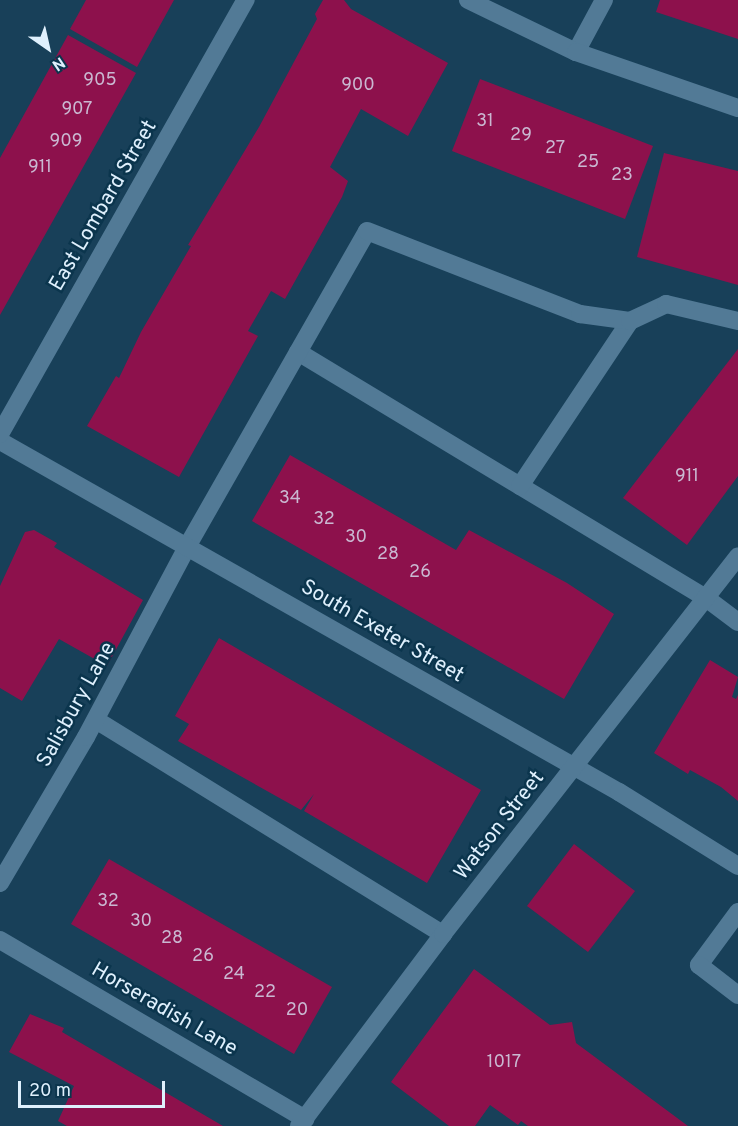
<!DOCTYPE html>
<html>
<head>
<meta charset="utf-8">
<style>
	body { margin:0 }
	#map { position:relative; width:738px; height:1126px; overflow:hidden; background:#184059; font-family:Overpass,sans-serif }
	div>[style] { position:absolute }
	.building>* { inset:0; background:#8d114c }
	.service>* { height:18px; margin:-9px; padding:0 9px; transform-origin:9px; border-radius:9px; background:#527a96 }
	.minor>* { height:18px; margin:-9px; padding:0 9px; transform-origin:9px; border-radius:9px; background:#527a96 }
	.secondary>* { height:18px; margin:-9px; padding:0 9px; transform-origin:9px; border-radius:9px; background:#527a96 }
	span { translate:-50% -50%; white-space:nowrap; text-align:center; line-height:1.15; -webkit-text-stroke:5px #0b354d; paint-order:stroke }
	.number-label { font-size:18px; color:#cab8d1 }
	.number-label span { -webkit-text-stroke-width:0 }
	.street-label { font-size:21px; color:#dff0fd }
	.north { position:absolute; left:18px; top:18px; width:60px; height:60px; -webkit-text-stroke:4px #0b354d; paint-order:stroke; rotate:146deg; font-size:16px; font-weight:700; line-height:24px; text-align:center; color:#dff0fd }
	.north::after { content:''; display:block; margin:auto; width:21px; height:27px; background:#dff0fd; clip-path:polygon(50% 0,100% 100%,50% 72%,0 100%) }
	.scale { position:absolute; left:18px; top:1081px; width:147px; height:27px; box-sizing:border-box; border:3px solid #dff0fd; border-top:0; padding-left:8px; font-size:18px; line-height:21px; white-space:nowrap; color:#dff0fd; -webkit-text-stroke:4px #0b354d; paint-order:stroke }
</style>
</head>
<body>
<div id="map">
	<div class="building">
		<i style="clip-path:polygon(86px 0,174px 0,137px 67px,70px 29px)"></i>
		<i style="clip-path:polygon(323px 0,344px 0,351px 9px,448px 63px,408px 136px,361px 109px,330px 167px,348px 181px,342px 197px,285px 299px,271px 291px,248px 331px,258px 336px,179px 477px,87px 426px,116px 376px,119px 378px,141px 332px,191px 246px,188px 245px,259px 127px,317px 19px,315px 14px)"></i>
		<i style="clip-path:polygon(660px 0,738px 0,738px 39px,656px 12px)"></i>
		<i style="clip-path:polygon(68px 35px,136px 73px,0 315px,0 158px)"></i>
		<i style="clip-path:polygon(480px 79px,653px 146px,625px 219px,452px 151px)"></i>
		<i style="clip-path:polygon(664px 153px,738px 171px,738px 285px,637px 257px)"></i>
		<i style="clip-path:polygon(738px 349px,738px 476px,687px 545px,623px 498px)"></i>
		<i style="clip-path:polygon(290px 455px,456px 550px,469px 530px,567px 583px,614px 614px,564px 699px,252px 521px)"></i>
		<i style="clip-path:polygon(34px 530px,57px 543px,54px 547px,143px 600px,107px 666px,59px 639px,22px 701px,0 688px,0 586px,25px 532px)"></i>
		<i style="clip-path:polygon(219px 638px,481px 790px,427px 883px,304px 811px,314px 794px,301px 810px,178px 741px,189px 724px,175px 716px)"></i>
		<i style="clip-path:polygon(710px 660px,738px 677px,732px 697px,736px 699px,738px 695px,738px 801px,721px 787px,690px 770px,688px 774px,654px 753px)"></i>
		<i style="clip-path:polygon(574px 844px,635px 891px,588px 952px,527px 906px)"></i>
		<i style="clip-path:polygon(109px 859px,332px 987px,294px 1054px,71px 924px)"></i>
		<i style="clip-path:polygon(474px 969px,550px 1025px,572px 1022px,576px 1043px,688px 1126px,528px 1126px,521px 1121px,518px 1125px,490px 1105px,475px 1126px,449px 1126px,391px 1082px)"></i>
		<i style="clip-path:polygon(30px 1014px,64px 1028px,62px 1032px,223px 1126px,67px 1126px,58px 1121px,74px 1086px,9px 1052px)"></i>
	</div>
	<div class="service">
		<i style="left:576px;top:52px;width:59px;rotate:-61.7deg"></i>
		<i style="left:298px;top:352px;width:476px;rotate:31.1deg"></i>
		<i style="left:706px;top:598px;width:40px;rotate:37deg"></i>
		<i style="left:520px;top:486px;width:198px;rotate:-56.3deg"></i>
		<i style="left:96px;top:720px;width:408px;rotate:31.7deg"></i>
		<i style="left:0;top:883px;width:169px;rotate:-59.5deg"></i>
		<i style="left:86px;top:737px;width:217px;rotate:-62deg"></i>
		<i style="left:188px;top:545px;width:361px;rotate:-60.3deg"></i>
		<i style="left:367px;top:231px;width:229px;rotate:21.3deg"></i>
		<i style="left:580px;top:314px;width:50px;rotate:8deg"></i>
		<i style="left:630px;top:321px;width:40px;rotate:-25deg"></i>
		<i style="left:666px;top:304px;width:74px;rotate:13.3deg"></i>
		<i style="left:738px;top:912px;width:66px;rotate:126.3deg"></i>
		<i style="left:699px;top:965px;width:49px;rotate:37.6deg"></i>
	</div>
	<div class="minor">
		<i style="left:468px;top:0;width:120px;rotate:25.7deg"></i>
		<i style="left:576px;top:52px;width:171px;rotate:19.1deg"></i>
		<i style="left:0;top:441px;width:712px;rotate:29.56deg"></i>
		<i style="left:619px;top:792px;width:140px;rotate:31.9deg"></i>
		<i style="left:0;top:940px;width:354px;rotate:30.4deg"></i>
		<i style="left:299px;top:1126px;width:240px;rotate:-53.1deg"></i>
		<i style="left:443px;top:934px;width:479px;rotate:-52deg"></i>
	</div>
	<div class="secondary">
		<i style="left:0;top:434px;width:499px;rotate:-60.5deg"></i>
	</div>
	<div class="number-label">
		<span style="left:100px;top:81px">905</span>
		<span style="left:358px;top:86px">900</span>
		<span style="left:77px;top:110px">907</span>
		<span style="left:485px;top:122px">31</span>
		<span style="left:521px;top:136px">29</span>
		<span style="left:66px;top:142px">909</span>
		<span style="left:555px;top:149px">27</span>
		<span style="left:588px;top:163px">25</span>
		<span style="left:40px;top:168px">911</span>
		<span style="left:622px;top:176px">23</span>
		<span style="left:687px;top:477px">911</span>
		<span style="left:290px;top:499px">34</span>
		<span style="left:324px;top:520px">32</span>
		<span style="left:356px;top:538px">30</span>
		<span style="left:388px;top:555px">28</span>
		<span style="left:420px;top:573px">26</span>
		<span style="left:108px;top:902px">32</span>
		<span style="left:141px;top:922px">30</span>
		<span style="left:172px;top:939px">28</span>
		<span style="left:203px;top:957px">26</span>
		<span style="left:234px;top:975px">24</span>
		<span style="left:265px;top:993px">22</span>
		<span style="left:297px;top:1011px">20</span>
		<span style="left:504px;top:1063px">1017</span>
	</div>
	<div class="street-label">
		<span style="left:104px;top:206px;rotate:-60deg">East Lombard Street</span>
		<span style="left:382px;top:632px;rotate:30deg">South Exeter Street</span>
		<span style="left:77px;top:705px;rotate:-61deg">Salisbury Lane</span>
		<span style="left:500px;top:826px;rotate:-52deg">Watson Street</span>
		<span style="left:164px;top:1010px;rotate:30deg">Horseradish Lane</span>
	</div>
	<div class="north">N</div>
	<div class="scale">20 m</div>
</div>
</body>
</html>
